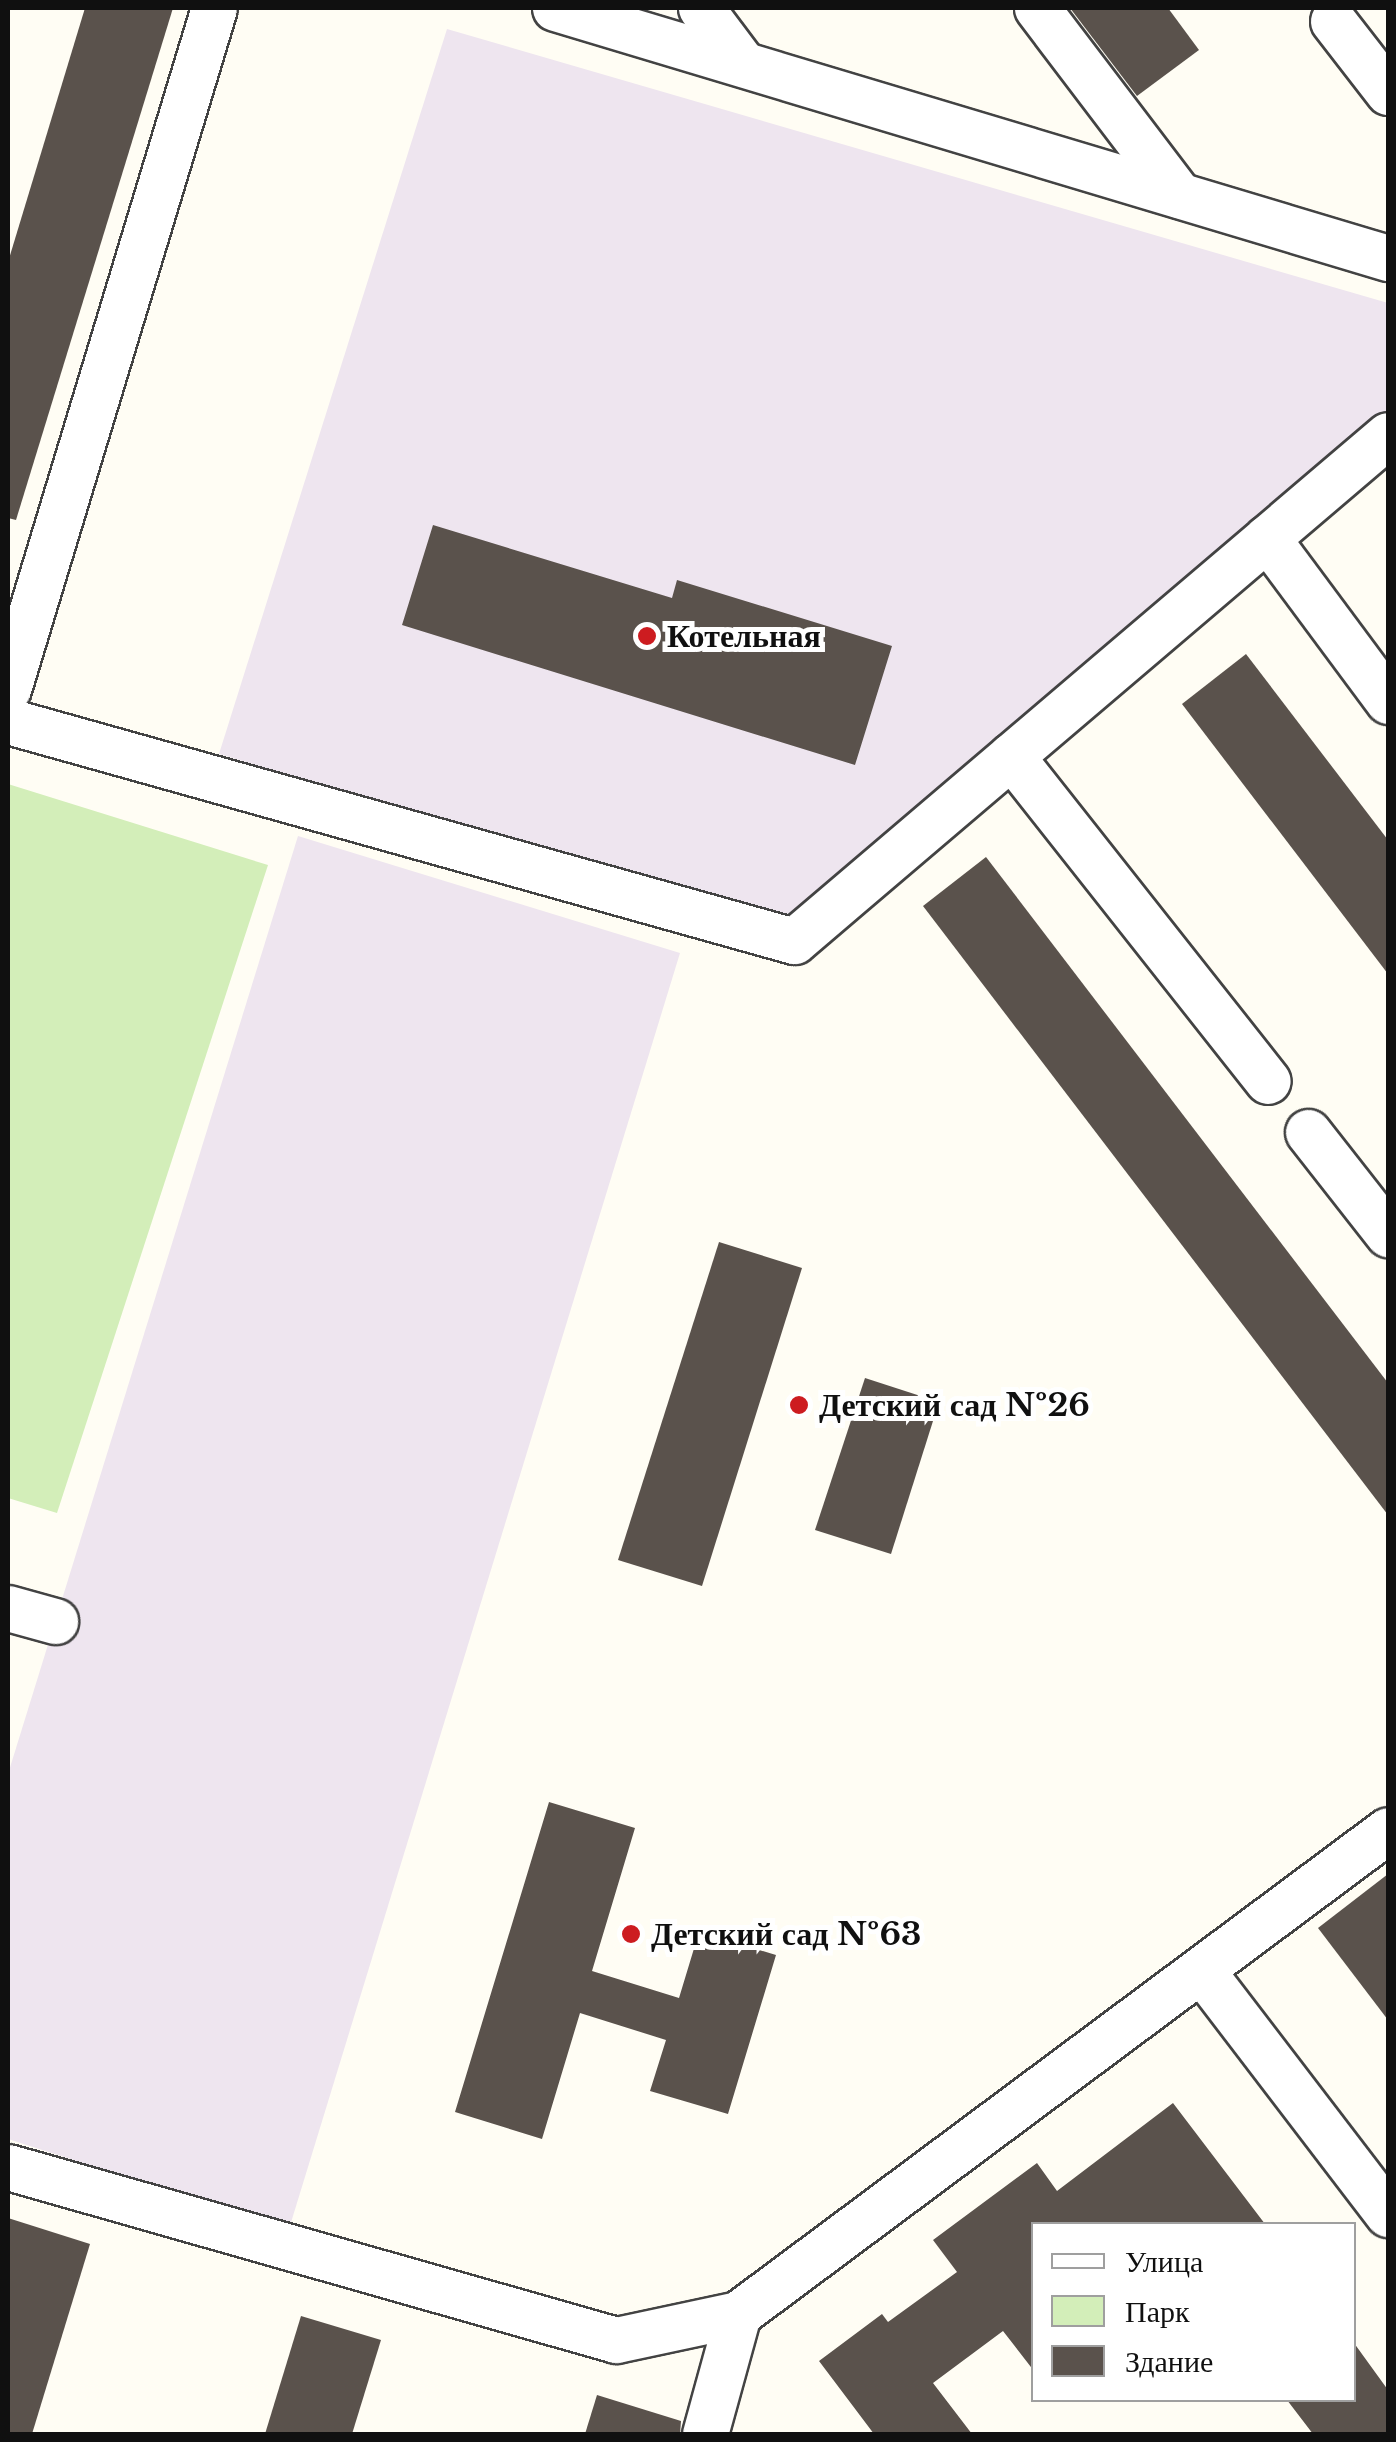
<!DOCTYPE html>
<html>
<head>
<meta charset="utf-8">
<style>
	body { margin:0 }
	#map { position:relative; width:1396px; height:2442px; overflow:hidden; background:#fffdf4; font-family:"Libre Baskerville",serif }
	div>[style] { position:absolute }
	.industrial>* { inset:0; background:#eee5ef }
	.green>* { inset:0; background:#d3eeb9 }
	.building>* { inset:0; background:#5a524c }
	.roads { filter:drop-shadow(2px 0 #434343) drop-shadow(-2px 0 #434343) drop-shadow(0 2px #434343) drop-shadow(0 -2px #434343) }
	.minor>* { height:45px; margin:-22.5px; padding:0 22.5px; transform-origin:22.5px; border-radius:22.5px; background:#fff }
	.dots>* { width:28px; height:28px; translate:-50% -50%; box-sizing:border-box; border:5px solid #fff; border-radius:50% }
	span { translate:-50% -50%; white-space:nowrap; text-align:center; line-height:1.15; -webkit-text-stroke:10px #fff; paint-order:stroke }
	.poi-label { font-size:32px; color:#101010; font-weight:700 }
	.left { translate:0 -50%; text-align:left }
	.frame { position:absolute; inset:0; border:10px solid #101010; pointer-events:none }
	.legend { position:absolute; left:1031px; top:2222px; width:325px; height:180px; box-sizing:border-box; background:#fff; border:2px solid #9f9f9f; margin:0; padding:12px 18px; list-style:none; font-size:30px; color:#101010 }
	.legend li { display:flex; align-items:center; gap:20px; height:50px }
	.legend b { width:50px; border:2px solid #9f9f9f }
</style>
</head>
<body>
<div id="map">
	<div class="industrial">
		<i style="clip-path:polygon(447px 29px,1388px 303px,1388px 410px,791px 925px,219px 754px)"></i>
		<i style="clip-path:polygon(298px 836px,680px 953px,289px 2229px,8px 2139px,8px 1774px)"></i>
	</div>
	<div class="green">
		<i style="clip-path:polygon(8px 784px,268px 865px,57px 1513px,8px 1498px)"></i>
	</div>
	<div class="building">
		<i style="clip-path:polygon(85px 8px,173px 8px,16px 520px,8px 518px,8px 262px)"></i>
		<i style="clip-path:polygon(1070px 8px,1168px 8px,1199px 50px,1137px 96px)"></i>
		<i style="clip-path:polygon(433px 525px,672px 598px,677px 580px,892px 646px,855px 765px,402px 625px)"></i>
		<i style="clip-path:polygon(1246px 654px,1388px 840px,1388px 974px,1182px 704px)"></i>
		<i style="clip-path:polygon(986px 857px,1388px 1383px,1388px 1515px,923px 906px)"></i>
		<i style="clip-path:polygon(719px 1242px,802px 1268px,702px 1586px,618px 1560px)"></i>
		<i style="clip-path:polygon(865px 1378px,939px 1402px,891px 1554px,815px 1530px)"></i>
		<i style="clip-path:polygon(549px 1802px,635px 1828px,592px 1971px,679px 1998px,699px 1932px,776px 1955px,728px 2114px,650px 2091px,666px 2040px,580px 2013px,542px 2139px,455px 2112px)"></i>
		<i style="clip-path:polygon(1388px 1874px,1388px 2020px,1318px 1928px)"></i>
		<i style="clip-path:polygon(1173px 2103px,1265px 2224px,1034px 2224px,1034px 2371px,1003px 2331px,933px 2383px,972px 2434px,874px 2434px,819px 2361px,882px 2314px,888px 2322px,957px 2272px,933px 2240px,1037px 2163px,1057px 2191px)"></i>
		<i style="clip-path:polygon(8px 2218px,90px 2244px,32px 2434px,8px 2434px)"></i>
		<i style="clip-path:polygon(301px 2316px,381px 2340px,352px 2434px,265px 2434px)"></i>
		<i style="clip-path:polygon(1354px 2343px,1388px 2390px,1388px 2434px,1313px 2434px,1287px 2400px,1354px 2400px)"></i>
		<i style="clip-path:polygon(597px 2395px,681px 2421px,680px 2434px,585px 2434px)"></i>
	</div>
	<div class="roads">
		<div class="minor">
			<i style="left:555px;top:8px;width:870px;rotate:16.71deg"></i>
			<i style="left:701px;top:8px;width:70px;rotate:53.1deg"></i>
			<i style="left:1037px;top:8px;width:235px;rotate:52.8deg"></i>
			<i style="left:1333px;top:21px;width:90px;rotate:52.2deg"></i>
			<i style="left:1267px;top:538px;width:203px;rotate:53.4deg"></i>
			<i style="left:8px;top:689px;width:711px;rotate:-73.17deg"></i>
			<i style="left:8px;top:721px;width:816px;rotate:15.64deg"></i>
			<i style="left:794px;top:941px;width:780px;rotate:-40.43deg"></i>
			<i style="left:1011px;top:756px;width:414px;rotate:51.7deg"></i>
			<i style="left:1308px;top:1132px;width:130px;rotate:51.9deg"></i>
			<i style="left:8px;top:1608px;width:49px;rotate:15.5deg"></i>
			<i style="left:1202px;top:1971px;width:306px;rotate:52.6deg"></i>
			<i style="left:8px;top:2167px;width:632px;rotate:15.88deg"></i>
			<i style="left:616px;top:2340px;width:125px;rotate:-12deg"></i>
			<i style="left:738px;top:2314px;width:810px;rotate:-36.67deg"></i>
			<i style="left:705px;top:2434px;width:124px;rotate:-74.6deg"></i>
		</div>
	</div>
	<div class="dots">
		<i style="left:647px;top:636px;background:#cd1c20"></i>
		<i style="left:799px;top:1405px;background:#cd1c20"></i>
		<i style="left:631px;top:1934px;background:#cd1c20"></i>
	</div>
	<div class="poi-label">
		<span class="left" style="left:667px;top:636px">Котельная</span>
		<span class="left" style="left:819px;top:1405px">Детский сад №26</span>
		<span class="left" style="left:651px;top:1934px">Детский сад №63</span>
	</div>
	<div class="frame"></div>
	<ul class="legend">
	<li><b style="height:12px;background:#fff"></b>Улица</li>
	<li><b style="height:28px;background:#d3eeb9"></b>Парк</li>
	<li><b style="height:28px;background:#5a524c"></b>Здание</li>
	</ul>
</div>
</body>
</html>
